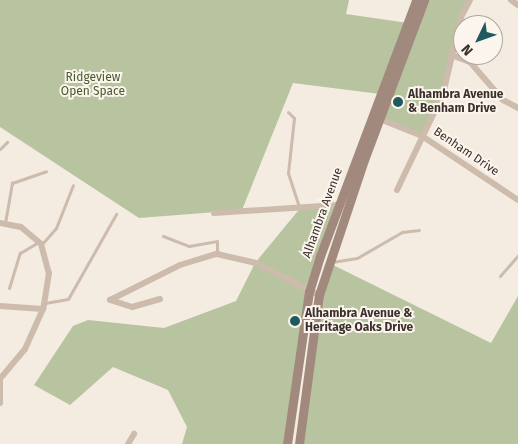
<!DOCTYPE html>
<html>
<head>
<meta charset="utf-8">
<style>
	body { margin:0 }
	#map { position:relative; width:518px; height:444px; overflow:hidden; background:#f4ebe1; font-family:"Fira Sans",sans-serif }
	div>[style] { position:absolute }
	.green>* { inset:0; background:#b8c4a0 }
	.service>* { height:3px; margin:-1.5px; padding:0 1.5px; transform-origin:1.5px; border-radius:1.5px; background:#cdbbac }
	.minor>* { height:6px; margin:-3px; padding:0 3px; transform-origin:3px; border-radius:3px; background:#cdbbac }
	.secondary>* { height:9px; margin:-4.5px; padding:0 4.5px; transform-origin:4.5px; border-radius:4.5px; background:#a18a7d }
	.dots>* { width:14px; height:14px; translate:-50% -50%; box-sizing:border-box; border:2px solid #fbf5ee; border-radius:50% }
	span { translate:-50% -50%; white-space:nowrap; text-align:center; line-height:1.15; -webkit-text-stroke:4px #fbf5ee; paint-order:stroke }
	.park-label { font-size:12px; color:#4a5a2e }
	.poi-label { font-size:12px; color:#3b302b; font-weight:700 }
	.left { translate:0 -50%; text-align:left }
	.street-label { font-size:12px; color:#3b302b }
	.north { position:absolute; left:453px; top:15px; width:50px; height:50px; box-sizing:border-box; background:#fbf5ee; border:1px solid #aea6a0; border-radius:50%; rotate:228deg; font-size:14px; font-weight:700; line-height:20px; text-align:center; color:#3b302b }
	.north::after { content:''; display:block; margin:auto; width:18px; height:22px; background:#1f5a5e; clip-path:polygon(50% 0,100% 100%,50% 72%,0 100%) }
</style>
</head>
<body>
<div id="map">
	<div class="green">
		<i style="clip-path:polygon(0 0,349px 0,346px 14px,408px 23px,380px 94px,293px 83px,242px 210px,139px 218px,0 127px)"></i>
		<i style="clip-path:polygon(424px 0,470px 0,461px 17px,443px 94px,422px 136px,381px 119px)"></i>
		<i style="clip-path:polygon(338px 205px,309px 292px,287px 444px,182px 444px,187px 427px,168px 390px,113px 367px,70px 405px,34px 385px,73px 326px,88px 320px,164px 328px,236px 301px,255px 263px,302px 206px)"></i>
		<i style="clip-path:polygon(329px 263px,491px 343px,518px 296px,518px 444px,299px 444px,319px 295px)"></i>
	</div>
	<div class="service">
		<i style="left:288px;top:112px;width:8px;rotate:45deg"></i>
		<i style="left:294px;top:118px;width:55px;rotate:96.2deg"></i>
		<i style="left:288px;top:173px;width:36px;rotate:72deg"></i>
		<i style="left:0;top:149px;width:10px;rotate:-45deg"></i>
		<i style="left:5px;top:223px;width:41px;rotate:-80.1deg"></i>
		<i style="left:12px;top:183px;width:36px;rotate:-19deg"></i>
		<i style="left:163px;top:236px;width:28px;rotate:21deg"></i>
		<i style="left:189px;top:246px;width:28px;rotate:-10deg"></i>
		<i style="left:217px;top:241px;width:13px;rotate:90deg"></i>
		<i style="left:42px;top:244px;width:21px;rotate:-49deg"></i>
		<i style="left:56px;top:228px;width:46px;rotate:-68.4deg"></i>
		<i style="left:332px;top:262px;width:25px;rotate:-9deg"></i>
		<i style="left:357px;top:258px;width:52px;rotate:-30deg"></i>
		<i style="left:402px;top:232px;width:17px;rotate:-7deg"></i>
		<i style="left:500px;top:276px;width:28px;rotate:-49deg"></i>
		<i style="left:9px;top:288px;width:37px;rotate:-73deg"></i>
		<i style="left:20px;top:253px;width:21px;rotate:-31deg"></i>
		<i style="left:45px;top:303px;width:23px;rotate:-10deg"></i>
		<i style="left:68px;top:299px;width:98px;rotate:-60.5deg"></i>
	</div>
	<div class="minor">
		<i style="left:511px;top:0;width:9px;rotate:36deg"></i>
		<i style="left:451px;top:55px;width:20px;rotate:20deg"></i>
		<i style="left:470px;top:62px;width:50px;rotate:49deg"></i>
		<i style="left:503px;top:100px;width:17px;rotate:28deg"></i>
		<i style="left:377px;top:118px;width:48px;rotate:21.8deg"></i>
		<i style="left:422px;top:136px;width:115px;rotate:33.7deg"></i>
		<i style="left:397px;top:190px;width:106px;rotate:-64.4deg"></i>
		<i style="left:443px;top:94px;width:79px;rotate:-76.8deg"></i>
		<i style="left:461px;top:17px;width:19px;rotate:-62deg"></i>
		<i style="left:214px;top:213px;width:124px;rotate:-3.7deg"></i>
		<i style="left:0;top:223px;width:21px;rotate:11deg"></i>
		<i style="left:21px;top:227px;width:26px;rotate:40deg"></i>
		<i style="left:41px;top:244px;width:30px;rotate:75deg"></i>
		<i style="left:49px;top:273px;width:36px;rotate:99deg"></i>
		<i style="left:43px;top:309px;width:44px;rotate:114.2deg"></i>
		<i style="left:25px;top:349px;width:39px;rotate:130deg"></i>
		<i style="left:160px;top:299px;width:29px;rotate:164deg"></i>
		<i style="left:132px;top:307px;width:23px;rotate:-162deg"></i>
		<i style="left:110px;top:300px;width:78px;rotate:-26.6deg"></i>
		<i style="left:180px;top:265px;width:39px;rotate:-17deg"></i>
		<i style="left:217px;top:254px;width:39px;rotate:13deg"></i>
		<i style="left:255px;top:263px;width:72px;rotate:26.6deg"></i>
		<i style="left:0;top:306px;width:43px;rotate:4deg"></i>
		<i style="left:0;top:403px;width:24px;rotate:-90deg"></i>
		<i style="left:128px;top:444px;width:12px;rotate:-59deg"></i>
	</div>
	<div class="secondary">
		<i style="left:287px;top:444px;width:154px;rotate:-81.8deg"></i>
		<i style="left:309px;top:292px;width:38px;rotate:-73deg"></i>
		<i style="left:320px;top:256px;width:273px;rotate:-69.4deg"></i>
		<i style="left:299px;top:444px;width:150px;rotate:-82.4deg"></i>
		<i style="left:319px;top:295px;width:142px;rotate:-71.6deg"></i>
		<i style="left:364px;top:160px;width:171px;rotate:-69.4deg"></i>
	</div>
	<div class="dots">
		<i style="left:398px;top:102px;background:#1f5a5e"></i>
		<i style="left:295px;top:321px;background:#1f5a5e"></i>
	</div>
	<div class="park-label">
		<span style="left:93px;top:85px">Ridgeview<br>Open Space</span>
	</div>
	<div class="poi-label">
		<span class="left" style="left:408px;top:102px">Alhambra Avenue<br>&amp; Benham Drive</span>
		<span class="left" style="left:305px;top:321px">Alhambra Avenue &amp;<br>Heritage Oaks Drive</span>
	</div>
	<div class="street-label">
		<span style="left:466px;top:152px;rotate:34deg">Benham Drive</span>
		<span style="left:323px;top:213px;rotate:-70deg">Alhambra Avenue</span>
	</div>
	<div class="north">N</div>
</div>
</body>
</html>
